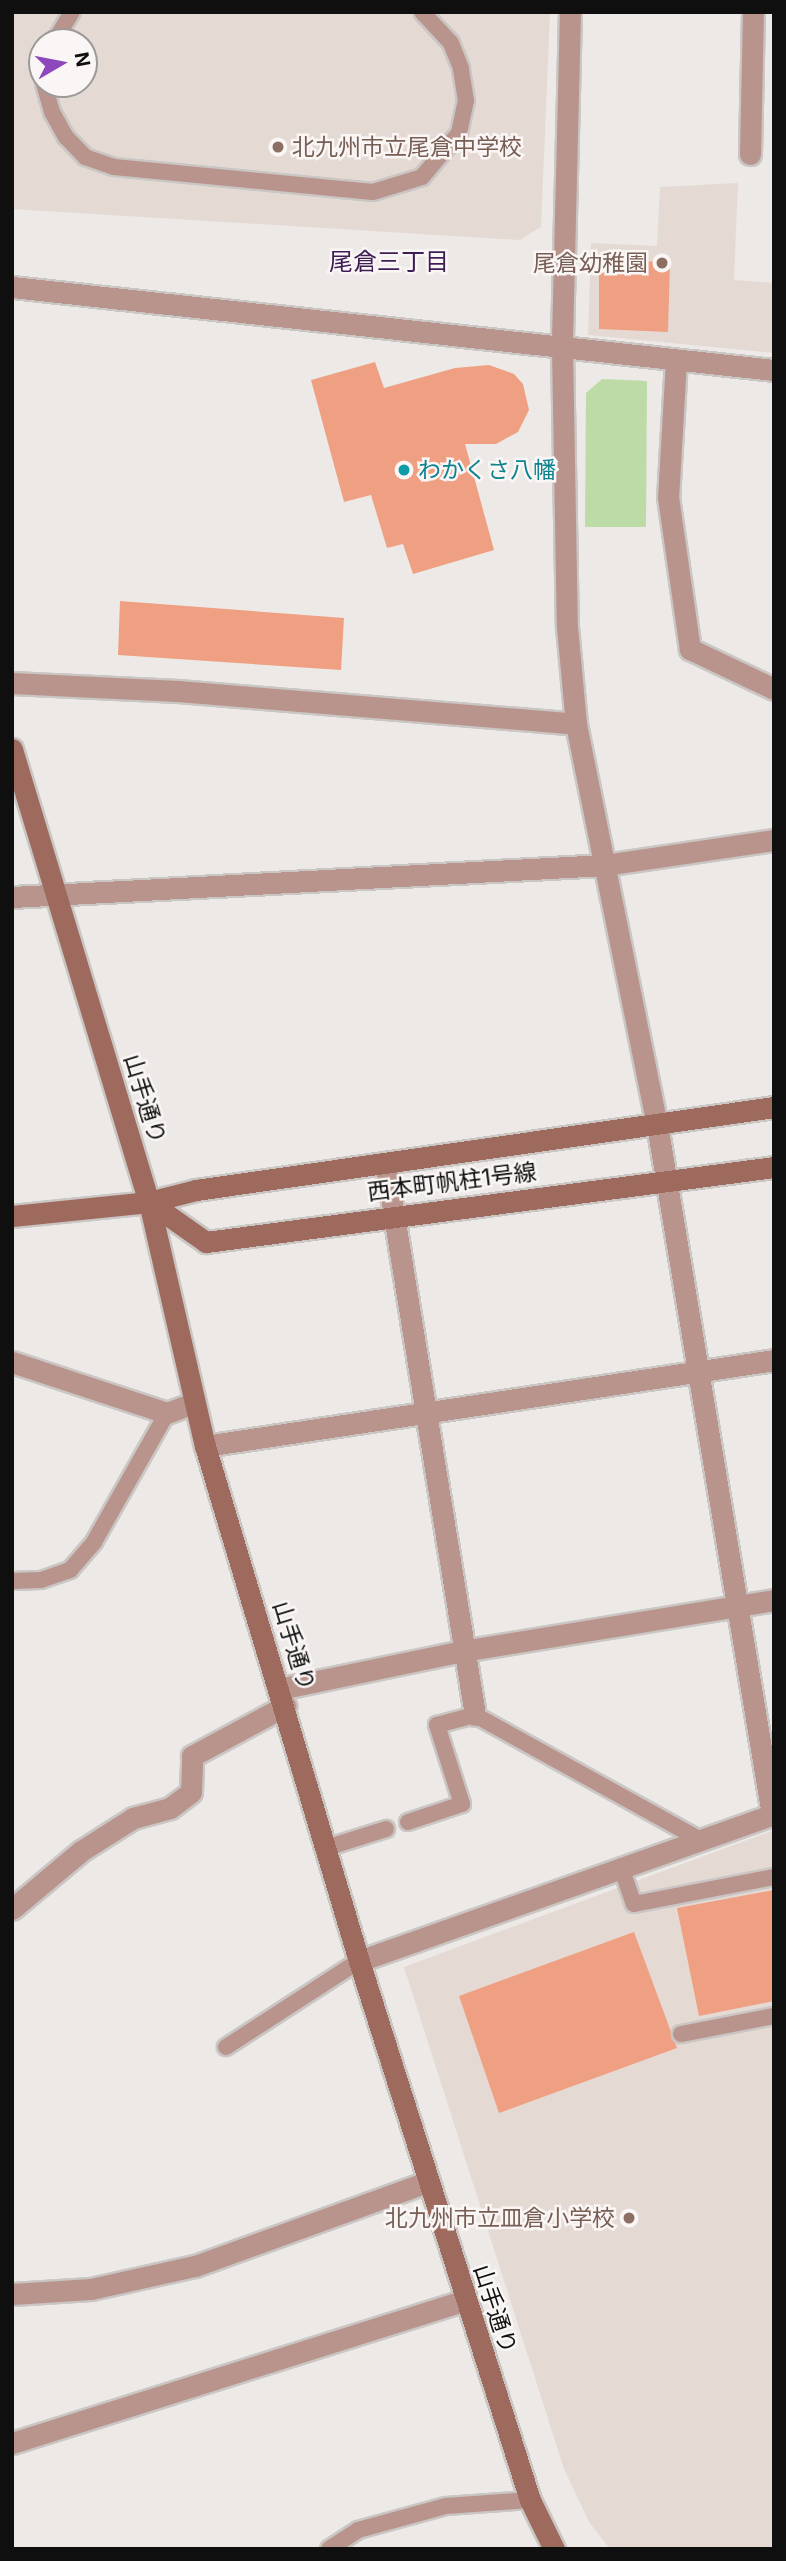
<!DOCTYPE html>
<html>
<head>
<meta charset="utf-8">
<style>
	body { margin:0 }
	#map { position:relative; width:786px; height:2561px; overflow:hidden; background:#ede9e7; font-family:Inter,"Noto Sans JP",sans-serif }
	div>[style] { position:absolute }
	.built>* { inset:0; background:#e5d9d4 }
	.green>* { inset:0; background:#bcdba7 }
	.building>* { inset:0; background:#efa082 }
	.roads { filter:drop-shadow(2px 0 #cac6c4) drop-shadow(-2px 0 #cac6c4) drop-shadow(0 2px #cac6c4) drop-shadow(0 -2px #cac6c4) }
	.lane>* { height:16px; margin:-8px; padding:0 8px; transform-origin:8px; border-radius:8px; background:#b9948c }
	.street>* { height:21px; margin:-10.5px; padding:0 10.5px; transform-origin:10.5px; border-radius:10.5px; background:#b9948c }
	.secondary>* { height:21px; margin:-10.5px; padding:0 10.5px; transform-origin:10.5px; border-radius:10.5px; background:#9f6a5e }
	.dots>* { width:19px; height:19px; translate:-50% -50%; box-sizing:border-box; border:4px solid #faf6f5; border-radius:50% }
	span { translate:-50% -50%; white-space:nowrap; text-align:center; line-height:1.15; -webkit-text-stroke:5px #faf6f5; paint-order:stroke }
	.education-label { font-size:23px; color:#785e54 }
	.left { translate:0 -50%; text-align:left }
	.right { translate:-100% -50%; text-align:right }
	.culture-label { font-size:23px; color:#0d838f }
	.street-label { font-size:23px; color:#100f0f }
	.neighbourhood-label { font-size:24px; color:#3e1d54 }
	.frame { position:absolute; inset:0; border:14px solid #100f0f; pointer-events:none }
	.north { position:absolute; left:28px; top:28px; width:70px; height:70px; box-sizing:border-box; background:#faf6f5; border:2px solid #9c9a99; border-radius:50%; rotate:80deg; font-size:19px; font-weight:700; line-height:28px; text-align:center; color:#100f0f }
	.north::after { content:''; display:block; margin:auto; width:24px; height:32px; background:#8d48bc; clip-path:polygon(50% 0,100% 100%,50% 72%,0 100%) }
</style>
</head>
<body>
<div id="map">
	<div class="built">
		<i style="clip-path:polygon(evenodd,12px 12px,550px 12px,541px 227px,520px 240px,12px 209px,12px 12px,42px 42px,84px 42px,84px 84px,42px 84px,42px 42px)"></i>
		<i style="clip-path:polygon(738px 183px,734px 280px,774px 283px,774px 353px,588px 335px,591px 243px,657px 246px,660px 187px)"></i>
		<i style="clip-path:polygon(774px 1830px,774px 2549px,610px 2549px,589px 2522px,564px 2469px,404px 1967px)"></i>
	</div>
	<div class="green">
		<i style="clip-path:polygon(602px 379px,647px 381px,646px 527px,585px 527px,586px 393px)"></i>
	</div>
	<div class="building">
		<i style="clip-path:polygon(599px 260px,670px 262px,668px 332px,599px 329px)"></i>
		<i style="clip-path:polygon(375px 362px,384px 388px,455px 368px,489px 365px,514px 374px,523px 384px,529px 410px,518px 432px,496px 444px,465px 444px,494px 550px,413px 574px,403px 544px,387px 548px,371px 495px,344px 502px,311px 380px)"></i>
		<i style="clip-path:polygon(120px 601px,344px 618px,341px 670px,118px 655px)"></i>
		<i style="clip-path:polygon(774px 1890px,774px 2001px,699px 2016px,677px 1908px)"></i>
		<i style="clip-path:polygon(634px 1932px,677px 2048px,499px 2113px,459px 1996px)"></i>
	</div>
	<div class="roads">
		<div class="lane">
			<i style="left:54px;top:42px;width:35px;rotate:-59deg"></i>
			<i style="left:44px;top:84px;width:29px;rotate:74deg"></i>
			<i style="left:52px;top:112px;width:29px;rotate:61deg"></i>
			<i style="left:66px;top:137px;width:28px;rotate:46deg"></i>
			<i style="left:85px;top:157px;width:31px;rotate:19deg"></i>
			<i style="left:114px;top:167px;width:260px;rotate:5.5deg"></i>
			<i style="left:373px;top:192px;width:51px;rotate:-17deg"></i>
			<i style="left:422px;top:177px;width:57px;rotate:-49.9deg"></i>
			<i style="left:459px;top:133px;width:33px;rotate:-78deg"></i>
			<i style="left:466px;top:101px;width:33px;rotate:-99deg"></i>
			<i style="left:461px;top:68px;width:27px;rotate:-112deg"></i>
			<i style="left:451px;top:43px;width:42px;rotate:-133.1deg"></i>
			<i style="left:12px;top:1581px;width:29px;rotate:-2deg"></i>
			<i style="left:41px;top:1580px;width:31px;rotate:-19deg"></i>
			<i style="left:70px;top:1570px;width:37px;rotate:-49deg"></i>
			<i style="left:94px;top:1542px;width:148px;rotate:-60.5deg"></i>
			<i style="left:408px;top:1822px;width:57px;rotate:-18.4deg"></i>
			<i style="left:462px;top:1804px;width:83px;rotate:-107.6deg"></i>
			<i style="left:437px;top:1725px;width:39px;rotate:-15deg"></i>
			<i style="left:475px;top:1715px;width:256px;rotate:29deg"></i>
			<i style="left:326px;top:1848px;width:63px;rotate:-17.6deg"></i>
			<i style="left:621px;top:1867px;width:39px;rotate:71deg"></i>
			<i style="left:634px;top:1904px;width:143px;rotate:-10.9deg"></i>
			<i style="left:681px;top:2034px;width:95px;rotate:-11deg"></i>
			<i style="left:226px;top:2047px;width:158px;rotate:-32.9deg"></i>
			<i style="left:329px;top:2549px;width:35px;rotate:-33deg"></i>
			<i style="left:358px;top:2530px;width:91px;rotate:-15.3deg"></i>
			<i style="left:446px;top:2506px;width:84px;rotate:-4.1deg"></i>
		</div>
		<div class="street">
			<i style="left:570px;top:12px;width:336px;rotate:91.4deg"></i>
			<i style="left:562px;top:348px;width:279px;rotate:89deg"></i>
			<i style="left:567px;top:627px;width:97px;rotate:84.7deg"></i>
			<i style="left:576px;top:724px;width:408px;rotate:78.6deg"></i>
			<i style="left:657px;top:1124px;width:700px;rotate:80.54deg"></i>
			<i style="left:750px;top:154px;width:142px;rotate:-88.8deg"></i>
			<i style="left:12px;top:287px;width:767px;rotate:6.22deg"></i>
			<i style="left:676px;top:360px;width:137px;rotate:93.3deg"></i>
			<i style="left:668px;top:497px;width:154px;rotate:81.8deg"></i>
			<i style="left:690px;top:649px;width:93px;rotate:25.5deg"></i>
			<i style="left:12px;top:683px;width:166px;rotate:2.8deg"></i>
			<i style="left:178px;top:691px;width:399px;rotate:4.7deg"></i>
			<i style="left:12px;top:897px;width:593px;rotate:-3.09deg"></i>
			<i style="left:604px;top:865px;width:172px;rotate:-8.4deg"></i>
			<i style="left:386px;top:1166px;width:556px;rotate:80.79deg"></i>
			<i style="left:12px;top:1362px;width:163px;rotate:18.2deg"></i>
			<i style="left:167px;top:1413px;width:28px;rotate:-21deg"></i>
			<i style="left:205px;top:1446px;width:575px;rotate:-8.59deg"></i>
			<i style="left:279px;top:1689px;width:188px;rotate:-11.7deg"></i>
			<i style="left:463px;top:1651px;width:315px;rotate:-9.3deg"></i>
			<i style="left:12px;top:1909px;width:90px;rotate:-40deg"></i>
			<i style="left:81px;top:1851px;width:62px;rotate:-32.4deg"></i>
			<i style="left:133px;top:1818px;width:38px;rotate:-15deg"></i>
			<i style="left:170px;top:1808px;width:26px;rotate:-37deg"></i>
			<i style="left:191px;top:1792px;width:36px;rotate:-88deg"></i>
			<i style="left:192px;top:1756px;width:106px;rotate:-28.3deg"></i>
			<i style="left:359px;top:1961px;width:440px;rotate:-19.5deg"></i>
			<i style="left:12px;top:2294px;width:79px;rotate:-3.6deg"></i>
			<i style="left:91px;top:2289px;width:107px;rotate:-12.5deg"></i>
			<i style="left:195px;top:2266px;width:247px;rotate:-19.9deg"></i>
			<i style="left:12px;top:2443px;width:475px;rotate:-17.5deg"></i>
		</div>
		<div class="secondary">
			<i style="left:12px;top:749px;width:473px;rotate:73.2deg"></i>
			<i style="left:149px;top:1202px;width:250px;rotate:77.1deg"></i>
			<i style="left:205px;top:1446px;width:538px;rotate:73.35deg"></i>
			<i style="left:359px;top:1961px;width:565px;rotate:72.4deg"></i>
			<i style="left:530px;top:2500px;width:55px;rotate:63.9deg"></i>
			<i style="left:149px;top:1202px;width:70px;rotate:35.1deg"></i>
			<i style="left:206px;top:1242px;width:573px;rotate:-7.52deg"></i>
			<i style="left:12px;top:1216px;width:138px;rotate:-5.8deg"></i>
			<i style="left:149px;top:1202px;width:49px;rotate:-14.3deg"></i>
			<i style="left:196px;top:1190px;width:584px;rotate:-8.17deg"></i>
		</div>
	</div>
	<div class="dots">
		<i style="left:278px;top:147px;background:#8d6e63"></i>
		<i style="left:662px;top:263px;background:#8d6e63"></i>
		<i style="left:404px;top:470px;background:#0f9aa8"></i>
		<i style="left:629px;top:2218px;background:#8d6e63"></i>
	</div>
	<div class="education-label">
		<span class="left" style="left:292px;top:147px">北九州市立尾倉中学校</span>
		<span class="right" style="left:648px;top:263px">尾倉幼稚園</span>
		<span class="right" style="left:615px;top:2218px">北九州市立皿倉小学校</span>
	</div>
	<div class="culture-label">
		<span class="left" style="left:418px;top:470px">わかくさ八幡</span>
	</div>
	<div class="street-label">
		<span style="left:145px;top:1099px;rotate:73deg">山手通り</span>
		<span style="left:452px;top:1182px;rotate:-7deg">西本町帆柱1号線</span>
		<span style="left:294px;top:1646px;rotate:73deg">山手通り</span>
		<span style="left:495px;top:2309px;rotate:72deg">山手通り</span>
	</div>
	<div class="neighbourhood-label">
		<span style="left:389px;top:262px">尾倉三丁目</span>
	</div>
	<div class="frame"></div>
	<div class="north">N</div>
</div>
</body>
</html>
